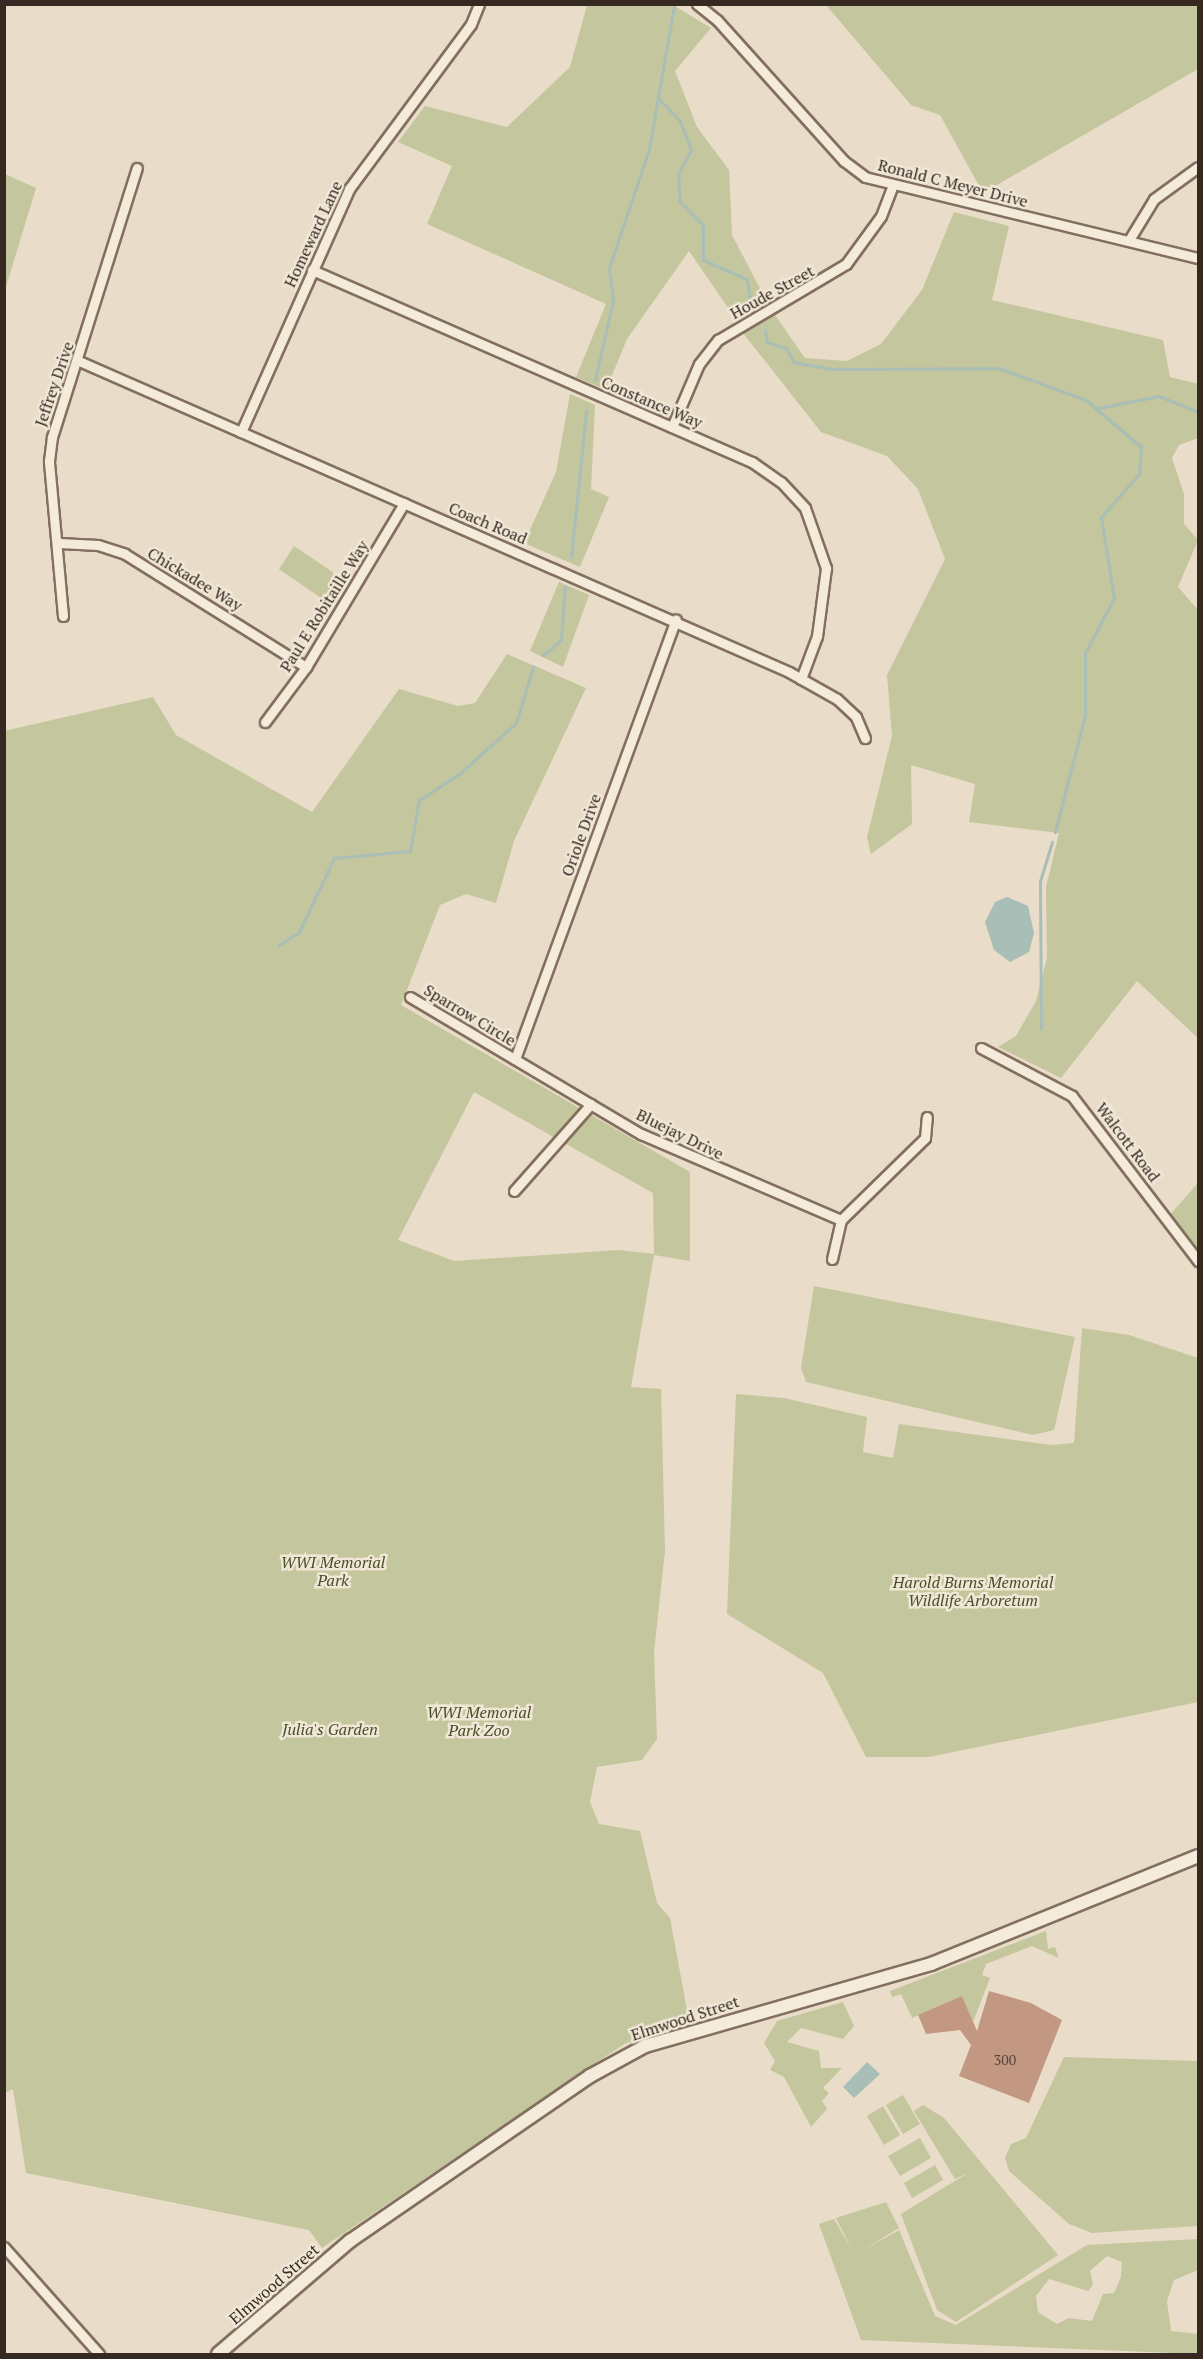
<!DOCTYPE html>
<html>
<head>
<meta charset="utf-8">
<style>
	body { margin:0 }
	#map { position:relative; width:1203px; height:2359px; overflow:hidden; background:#e9dcc8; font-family:"PT Serif",serif }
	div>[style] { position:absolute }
	.green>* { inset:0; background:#c4c69d }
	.water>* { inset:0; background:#a8beb6 }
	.stream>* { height:3px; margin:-1.5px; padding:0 1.5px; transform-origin:1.5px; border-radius:1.5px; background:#a8beb6 }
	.building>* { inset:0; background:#c29882 }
	.roads { filter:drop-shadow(2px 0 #836f5f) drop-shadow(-2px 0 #836f5f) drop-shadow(0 2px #836f5f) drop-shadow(0 -2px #836f5f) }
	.street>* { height:9px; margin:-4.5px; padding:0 4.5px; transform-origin:4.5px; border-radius:4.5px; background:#f5ebda }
	.secondary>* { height:12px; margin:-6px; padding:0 6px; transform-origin:6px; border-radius:6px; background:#f5ebda }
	span { translate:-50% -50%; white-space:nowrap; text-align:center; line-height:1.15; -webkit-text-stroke:5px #f1e7d6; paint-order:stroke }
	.number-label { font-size:14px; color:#584539 }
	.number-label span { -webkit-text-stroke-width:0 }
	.street-label { font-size:16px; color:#352921 }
	.park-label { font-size:16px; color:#484f2a; font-style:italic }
	.frame { position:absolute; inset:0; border:6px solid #352921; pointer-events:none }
</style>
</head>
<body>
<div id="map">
	<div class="green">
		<i style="clip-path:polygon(587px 5px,673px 5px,711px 28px,675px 71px,697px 127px,729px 170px,732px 235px,765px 298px,733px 315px,689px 251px,627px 339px,606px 390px,576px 377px,606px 304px,427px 224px,452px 166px,398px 142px,425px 106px,507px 127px,570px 67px)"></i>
		<i style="clip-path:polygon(826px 5px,1198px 5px,1198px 69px,983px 193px,940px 115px,911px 105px)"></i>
		<i style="clip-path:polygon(5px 174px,36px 188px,5px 290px)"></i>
		<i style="clip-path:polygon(954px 212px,1009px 226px,992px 300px,1163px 340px,1170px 377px,1198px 384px,1198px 438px,1179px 445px,1172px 458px,1184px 494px,1184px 524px,1198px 540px,1178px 587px,1198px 610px,1198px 1038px,1137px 981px,1061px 1078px,998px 1047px,1016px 1036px,1036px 1001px,1047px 958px,1046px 887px,1059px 833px,969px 822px,975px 784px,911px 765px,912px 824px,871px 854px,867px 837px,892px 736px,887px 675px,945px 559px,918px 489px,887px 456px,821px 432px,743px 333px,775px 315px,805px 358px,847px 361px,881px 344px,922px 290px)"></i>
		<i style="clip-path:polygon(570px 394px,595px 405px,591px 489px,609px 497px,580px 567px,524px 543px,556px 472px)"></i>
		<i style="clip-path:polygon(294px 546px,340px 577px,324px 600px,279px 569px)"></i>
		<i style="clip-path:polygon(559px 582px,589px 595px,563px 667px,530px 651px)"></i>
		<i style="clip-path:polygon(evenodd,507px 654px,586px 688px,514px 841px,496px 903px,466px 894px,440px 905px,401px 1005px,690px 1172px,690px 1261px,654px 1255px,631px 1387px,661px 1389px,665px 1551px,654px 1652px,657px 1739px,642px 1760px,597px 1767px,590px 1802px,599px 1824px,640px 1831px,657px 1903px,670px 1918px,689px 2021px,624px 2044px,322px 2248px,309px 2230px,26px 2173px,13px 2089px,5px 2093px,4px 731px,153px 697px,176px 735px,312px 812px,399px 689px,458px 706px,475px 703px,507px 654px,474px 1092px,653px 1193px,654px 1254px,619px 1250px,454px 1261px,398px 1240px,474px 1092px)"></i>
		<i style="clip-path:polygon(1198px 1183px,1198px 1254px,1168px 1217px)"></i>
		<i style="clip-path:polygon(814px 1286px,1075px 1337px,1054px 1430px,1033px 1435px,806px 1382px,801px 1368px)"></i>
		<i style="clip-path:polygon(1082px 1328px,1129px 1335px,1198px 1358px,1198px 1702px,929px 1757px,866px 1757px,823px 1673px,727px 1614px,736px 1394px,784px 1398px,867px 1417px,863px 1452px,893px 1458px,899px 1424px,1051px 1445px,1074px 1443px)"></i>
		<i style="clip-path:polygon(1046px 1931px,1048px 1949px,1055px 1947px,1059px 1958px,1032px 1946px,986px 1964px,982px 1975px,990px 1978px,973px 2022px,962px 1996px,912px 2018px,901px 1994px,892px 1997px,890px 1991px)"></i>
		<i style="clip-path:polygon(843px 2002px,854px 2026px,843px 2039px,801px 2028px,787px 2042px,819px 2051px,821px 2068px,842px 2068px,823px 2088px,829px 2093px,822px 2101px,827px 2109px,811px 2127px,784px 2077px,770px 2070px,775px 2061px,764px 2043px,777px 2021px)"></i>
		<i style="clip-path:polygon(1064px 2057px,1198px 2061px,1198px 2226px,1092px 2233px,1069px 2224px,1009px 2171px,1005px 2158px,1011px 2144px,1026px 2138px)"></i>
		<i style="clip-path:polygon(903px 2095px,920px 2124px,903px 2134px,886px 2105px)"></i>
		<i style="clip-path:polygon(923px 2105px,944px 2118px,1058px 2255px,956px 2322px,937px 2310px,901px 2214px,968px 2173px,955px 2179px,914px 2111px)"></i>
		<i style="clip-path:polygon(883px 2106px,900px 2135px,884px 2145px,867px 2116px)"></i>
		<i style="clip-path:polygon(920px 2138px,931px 2158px,900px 2176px,888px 2156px)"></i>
		<i style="clip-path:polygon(935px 2165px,943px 2180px,912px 2198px,904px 2183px)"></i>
		<i style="clip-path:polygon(evenodd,886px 2202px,899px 2228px,860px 2252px,899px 2230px,935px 2316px,956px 2325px,1087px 2245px,1198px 2239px,1198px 2270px,1174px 2280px,1167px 2301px,1171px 2331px,1198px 2334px,1198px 2354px,861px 2340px,819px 2224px,834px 2219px,851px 2248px,836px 2218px,886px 2202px,1107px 2256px,1122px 2262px,1121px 2277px,1114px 2293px,1103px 2294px,1092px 2321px,1069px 2318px,1057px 2324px,1038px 2312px,1036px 2296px,1049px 2279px,1088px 2291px,1093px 2285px,1090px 2271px,1107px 2256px)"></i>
	</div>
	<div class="water">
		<i style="clip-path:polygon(1007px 897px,1028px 906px,1034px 933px,1029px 952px,1010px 962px,994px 950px,985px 922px,995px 902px)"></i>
		<i style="clip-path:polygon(867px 2062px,880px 2074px,854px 2098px,843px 2087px)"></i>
	</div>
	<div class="stream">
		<i style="left:658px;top:98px;width:32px;rotate:46deg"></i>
		<i style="left:680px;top:121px;width:31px;rotate:69deg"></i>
		<i style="left:691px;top:150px;width:27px;rotate:118deg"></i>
		<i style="left:678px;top:174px;width:28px;rotate:86deg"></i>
		<i style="left:680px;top:202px;width:33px;rotate:45deg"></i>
		<i style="left:703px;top:225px;width:35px;rotate:90deg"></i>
		<i style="left:703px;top:260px;width:48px;rotate:23.4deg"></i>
		<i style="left:747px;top:279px;width:22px;rotate:82deg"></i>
		<i style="left:765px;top:330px;width:12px;rotate:81deg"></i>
		<i style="left:767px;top:342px;width:20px;rotate:18deg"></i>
		<i style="left:786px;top:348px;width:16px;rotate:63deg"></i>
		<i style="left:793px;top:362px;width:40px;rotate:10deg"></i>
		<i style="left:832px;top:369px;width:167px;rotate:-0.3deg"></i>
		<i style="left:999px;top:368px;width:93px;rotate:20.2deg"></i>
		<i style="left:1086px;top:400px;width:72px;rotate:40.5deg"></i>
		<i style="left:1141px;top:447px;width:27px;rotate:94deg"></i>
		<i style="left:1139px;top:474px;width:57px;rotate:131.5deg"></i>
		<i style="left:1101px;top:517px;width:82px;rotate:80.9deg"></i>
		<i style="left:1114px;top:598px;width:62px;rotate:117.8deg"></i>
		<i style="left:1085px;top:653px;width:62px;rotate:90deg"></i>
		<i style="left:1085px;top:715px;width:121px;rotate:104.4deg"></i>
		<i style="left:595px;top:380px;width:81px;rotate:-77.2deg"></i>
		<i style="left:613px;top:301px;width:33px;rotate:-97deg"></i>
		<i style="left:609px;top:268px;width:126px;rotate:-71.4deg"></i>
		<i style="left:649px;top:149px;width:145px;rotate:-80.1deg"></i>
		<i style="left:1098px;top:408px;width:62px;rotate:-11.1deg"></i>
		<i style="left:1159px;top:396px;width:42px;rotate:22.3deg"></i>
		<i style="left:571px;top:557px;width:147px;rotate:-84.1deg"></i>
		<i style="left:543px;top:655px;width:23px;rotate:-40deg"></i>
		<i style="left:561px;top:640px;width:54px;rotate:-85.8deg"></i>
		<i style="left:279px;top:945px;width:24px;rotate:-33deg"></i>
		<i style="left:299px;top:932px;width:82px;rotate:-64.7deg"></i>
		<i style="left:334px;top:858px;width:76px;rotate:-5.3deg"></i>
		<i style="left:410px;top:851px;width:52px;rotate:-80deg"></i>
		<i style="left:419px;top:800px;width:48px;rotate:-33deg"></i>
		<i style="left:459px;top:774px;width:76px;rotate:-41.8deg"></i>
		<i style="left:516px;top:723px;width:59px;rotate:-73.1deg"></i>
		<i style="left:1041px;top:1029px;width:148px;rotate:-90.4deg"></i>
		<i style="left:1040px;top:881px;width:41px;rotate:-72.9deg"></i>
	</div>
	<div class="building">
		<i style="clip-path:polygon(989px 1991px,1031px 2003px,1062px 2020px,1029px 2103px,959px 2076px,971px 2045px,960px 2030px,926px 2034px,918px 2015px,962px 1996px,977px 2031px)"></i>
	</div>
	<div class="roads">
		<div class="street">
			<i style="left:697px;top:4px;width:26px;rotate:39deg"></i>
			<i style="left:717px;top:20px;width:190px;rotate:48deg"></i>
			<i style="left:844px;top:161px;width:26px;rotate:37deg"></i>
			<i style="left:865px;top:177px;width:343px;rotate:13.7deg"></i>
			<i style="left:1129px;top:240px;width:48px;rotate:-58.6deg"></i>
			<i style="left:1154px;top:199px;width:54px;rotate:-36deg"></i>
			<i style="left:312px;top:270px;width:480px;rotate:23.6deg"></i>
			<i style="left:752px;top:462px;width:35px;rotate:35deg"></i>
			<i style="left:781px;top:482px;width:35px;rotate:47deg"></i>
			<i style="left:805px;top:508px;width:64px;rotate:70.7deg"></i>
			<i style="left:826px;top:568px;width:69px;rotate:97.5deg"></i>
			<i style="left:817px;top:636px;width:46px;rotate:110.4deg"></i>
			<i style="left:79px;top:361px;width:775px;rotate:23.65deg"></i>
			<i style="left:789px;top:672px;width:55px;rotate:29.4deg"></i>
			<i style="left:837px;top:699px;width:26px;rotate:43deg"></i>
			<i style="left:856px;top:717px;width:23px;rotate:67deg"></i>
			<i style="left:672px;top:427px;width:69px;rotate:-66.8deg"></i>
			<i style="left:699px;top:364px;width:31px;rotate:-52deg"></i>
			<i style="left:718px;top:340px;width:149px;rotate:-30.7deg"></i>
			<i style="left:846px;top:264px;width:59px;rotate:-53.9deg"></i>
			<i style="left:881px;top:216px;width:31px;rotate:-69deg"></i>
			<i style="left:241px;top:432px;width:266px;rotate:-66deg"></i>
			<i style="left:349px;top:189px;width:205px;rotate:-53.5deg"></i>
			<i style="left:471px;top:24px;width:22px;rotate:-68deg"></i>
			<i style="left:59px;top:543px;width:39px;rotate:3deg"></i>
			<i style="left:98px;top:545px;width:28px;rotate:18deg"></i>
			<i style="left:125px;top:554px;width:213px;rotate:32deg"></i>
			<i style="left:63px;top:616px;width:156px;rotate:-95.2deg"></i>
			<i style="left:49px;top:461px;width:24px;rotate:-83deg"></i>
			<i style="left:52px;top:437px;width:282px;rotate:-72.5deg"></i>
			<i style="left:265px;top:722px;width:69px;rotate:-53.3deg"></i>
			<i style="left:306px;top:667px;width:191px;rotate:-59.1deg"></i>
			<i style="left:410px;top:997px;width:269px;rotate:30.7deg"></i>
			<i style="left:641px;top:1134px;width:218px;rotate:23.3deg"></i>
			<i style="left:981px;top:1048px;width:103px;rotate:27.8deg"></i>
			<i style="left:1072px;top:1096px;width:208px;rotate:52.6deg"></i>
			<i style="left:515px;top:1059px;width:468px;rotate:-69.9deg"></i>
			<i style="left:514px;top:1191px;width:116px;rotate:-48.5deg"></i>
			<i style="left:832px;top:1259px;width:40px;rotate:-77deg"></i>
			<i style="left:841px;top:1220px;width:117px;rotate:-44.3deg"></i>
			<i style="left:925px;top:1138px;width:21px;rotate:-85deg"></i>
			<i style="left:4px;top:2247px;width:143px;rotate:48.4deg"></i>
		</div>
		<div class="secondary">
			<i style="left:218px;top:2354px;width:174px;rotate:-40.6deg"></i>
			<i style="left:350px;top:2241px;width:291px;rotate:-34.5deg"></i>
			<i style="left:590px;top:2076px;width:63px;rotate:-28.6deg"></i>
			<i style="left:645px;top:2046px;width:298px;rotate:-16deg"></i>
			<i style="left:931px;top:1964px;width:288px;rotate:-22deg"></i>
		</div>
	</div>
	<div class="number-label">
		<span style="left:1005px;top:2060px">300</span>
	</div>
	<div class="street-label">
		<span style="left:953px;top:183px;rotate:14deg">Ronald C Meyer Drive</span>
		<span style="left:313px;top:234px;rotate:-65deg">Homeward Lane</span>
		<span style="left:772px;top:292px;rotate:-29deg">Houde Street</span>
		<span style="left:54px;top:384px;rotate:-71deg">Jeffrey Drive</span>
		<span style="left:652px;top:402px;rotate:23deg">Constance Way</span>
		<span style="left:488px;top:523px;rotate:23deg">Coach Road</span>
		<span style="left:195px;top:579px;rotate:31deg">Chickadee Way</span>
		<span style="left:324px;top:606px;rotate:-58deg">Paul E Robitaille Way</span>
		<span style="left:581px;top:835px;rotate:-70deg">Oriole Drive</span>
		<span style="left:470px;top:1015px;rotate:31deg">Sparrow Circle</span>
		<span style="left:680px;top:1134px;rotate:26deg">Bluejay Drive</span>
		<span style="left:1128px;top:1142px;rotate:53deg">Walcott Road</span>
		<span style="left:685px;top:2018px;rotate:-18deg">Elmwood Street</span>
		<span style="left:274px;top:2284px;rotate:-41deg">Elmwood Street</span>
	</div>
	<div class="park-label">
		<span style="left:333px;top:1571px">WWI Memorial<br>Park</span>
		<span style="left:973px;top:1591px">Harold Burns Memorial<br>Wildlife Arboretum</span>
		<span style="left:479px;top:1721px">WWI Memorial<br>Park Zoo</span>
		<span style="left:330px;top:1729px">Julia's Garden</span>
	</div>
	<div class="frame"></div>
</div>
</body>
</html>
